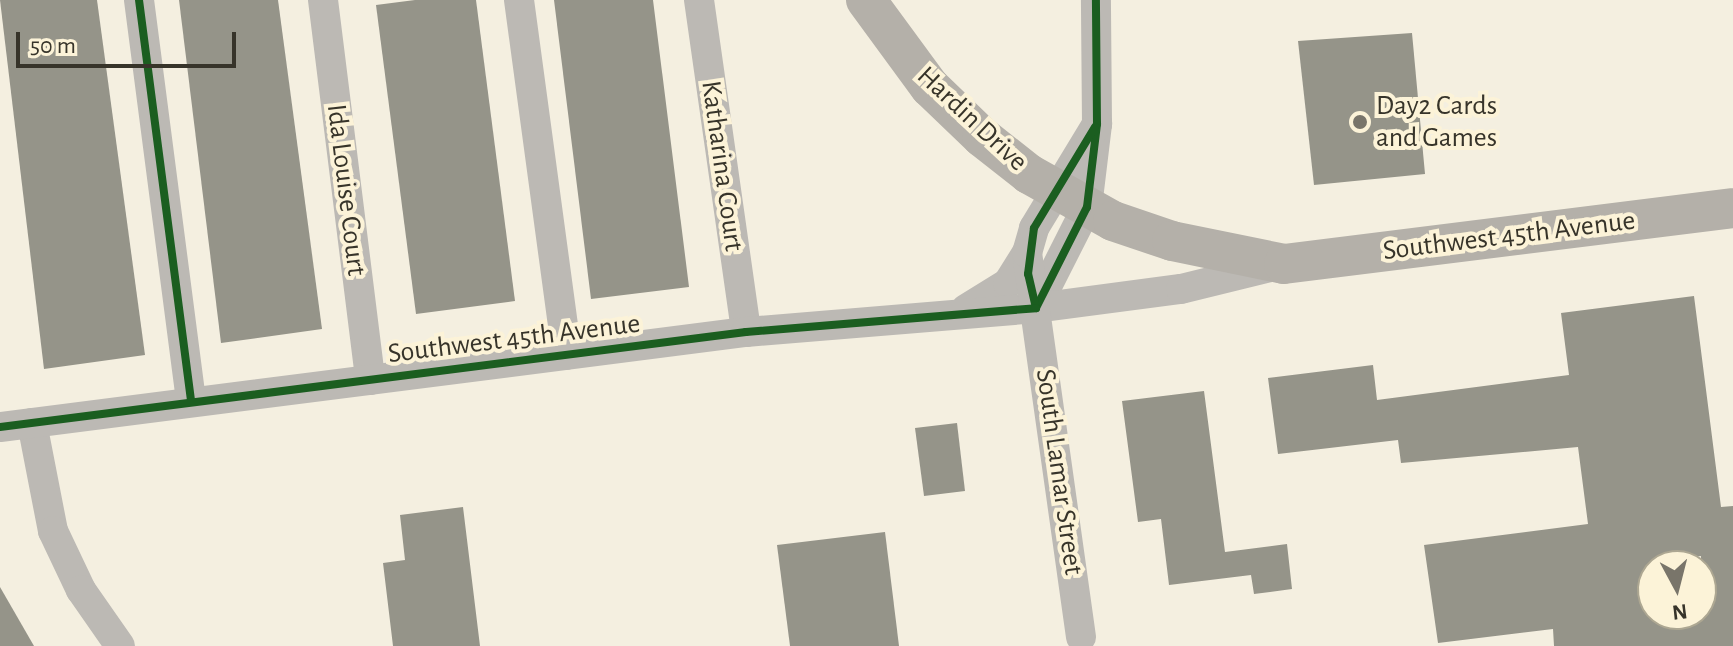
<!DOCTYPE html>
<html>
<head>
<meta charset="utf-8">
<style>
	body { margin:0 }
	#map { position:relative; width:1733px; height:646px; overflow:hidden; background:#f4efe0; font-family:"Alegreya Sans",sans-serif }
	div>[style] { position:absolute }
	.building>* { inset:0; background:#959489 }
	.minor>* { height:30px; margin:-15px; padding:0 15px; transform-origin:15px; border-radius:15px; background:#bcb9b4 }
	.major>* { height:40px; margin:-20px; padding:0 20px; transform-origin:20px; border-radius:20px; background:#b4b0a9 }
	.cycleway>* { height:8px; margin:-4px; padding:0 4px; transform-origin:4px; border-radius:4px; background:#1b5e20 }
	.dots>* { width:22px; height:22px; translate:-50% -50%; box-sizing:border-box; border:4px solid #fcf3d8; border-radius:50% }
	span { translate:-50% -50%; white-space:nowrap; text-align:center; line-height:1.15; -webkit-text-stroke:8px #fcf3d8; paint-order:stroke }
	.poi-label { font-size:28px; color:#37342a }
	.left { translate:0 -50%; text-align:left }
	.street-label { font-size:28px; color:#37342a }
	.north { position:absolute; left:1637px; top:550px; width:80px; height:80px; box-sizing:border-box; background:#fcf3d8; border:2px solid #ada792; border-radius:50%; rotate:173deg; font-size:22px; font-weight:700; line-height:32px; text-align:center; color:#37342a }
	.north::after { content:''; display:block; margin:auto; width:28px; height:36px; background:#79756a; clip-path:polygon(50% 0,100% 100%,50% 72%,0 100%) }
	.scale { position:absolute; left:16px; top:32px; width:220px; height:36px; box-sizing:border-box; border:4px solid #37342a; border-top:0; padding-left:10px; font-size:24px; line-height:28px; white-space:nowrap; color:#37342a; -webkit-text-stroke:6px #fcf3d8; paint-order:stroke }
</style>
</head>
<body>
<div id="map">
	<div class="building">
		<i style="clip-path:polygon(0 0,97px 0,145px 355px,44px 369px)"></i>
		<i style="clip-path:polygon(179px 0,278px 0,322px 329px,221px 343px)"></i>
		<i style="clip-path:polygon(415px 0,476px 0,515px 301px,416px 314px,376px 5px)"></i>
		<i style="clip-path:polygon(554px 0,653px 0,689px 287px,591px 299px)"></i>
		<i style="clip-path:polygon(1412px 33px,1425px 174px,1314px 185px,1298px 41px)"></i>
		<i style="clip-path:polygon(evenodd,1694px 296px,1721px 507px,1733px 506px,1733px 646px,1554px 646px,1553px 629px,1438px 643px,1424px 545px,1588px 524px,1578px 447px,1401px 463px,1398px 440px,1278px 454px,1268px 378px,1373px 365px,1377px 400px,1569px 375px,1561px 313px,1694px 296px,1701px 556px,1701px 614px,1653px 614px,1653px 562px,1701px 556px)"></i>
		<i style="clip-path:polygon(1204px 391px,1225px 552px,1287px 544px,1292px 589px,1254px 594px,1251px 575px,1169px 585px,1161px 519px,1138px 522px,1122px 401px)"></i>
		<i style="clip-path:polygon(957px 423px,965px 491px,924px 496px,915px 428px)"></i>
		<i style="clip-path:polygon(463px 507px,480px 646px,393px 646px,383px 563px,405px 560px,400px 515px)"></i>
		<i style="clip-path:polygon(885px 532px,899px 646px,790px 646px,777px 545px)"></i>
		<i style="clip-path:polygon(0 587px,34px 646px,0 646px)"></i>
	</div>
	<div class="minor">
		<i style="left:139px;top:0;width:405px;rotate:82.6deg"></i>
		<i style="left:323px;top:0;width:383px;rotate:82.9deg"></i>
		<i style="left:519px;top:0;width:358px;rotate:82.3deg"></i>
		<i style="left:699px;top:0;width:335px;rotate:81.9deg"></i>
		<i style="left:1036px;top:308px;width:113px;rotate:-63.2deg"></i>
		<i style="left:1087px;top:207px;width:84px;rotate:-83.1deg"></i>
		<i style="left:1097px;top:124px;width:124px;rotate:-90.5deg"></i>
		<i style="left:966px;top:309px;width:49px;rotate:-31.8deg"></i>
		<i style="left:1008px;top:283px;width:36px;rotate:-58deg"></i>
		<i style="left:32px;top:423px;width:110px;rotate:79deg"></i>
		<i style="left:53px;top:531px;width:65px;rotate:64.6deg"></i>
		<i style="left:81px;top:590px;width:68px;rotate:55.1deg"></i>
		<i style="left:0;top:427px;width:752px;rotate:-7.26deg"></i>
		<i style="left:746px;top:332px;width:291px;rotate:-4.7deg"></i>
		<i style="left:1036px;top:308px;width:146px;rotate:-7.5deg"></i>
		<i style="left:1181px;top:289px;width:101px;rotate:-13.8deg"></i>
		<i style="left:1081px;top:637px;width:388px;rotate:-98deg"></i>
		<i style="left:1027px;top:253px;width:26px;rotate:-74deg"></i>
		<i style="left:1034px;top:228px;width:122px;rotate:-58.8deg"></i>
	</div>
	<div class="major">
		<i style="left:866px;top:0;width:108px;rotate:53.7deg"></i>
		<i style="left:930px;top:87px;width:72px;rotate:43.9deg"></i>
		<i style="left:982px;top:137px;width:60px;rotate:38.2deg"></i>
		<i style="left:1029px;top:174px;width:96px;rotate:29.2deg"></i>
		<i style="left:1113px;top:221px;width:62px;rotate:18.7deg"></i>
		<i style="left:1172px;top:241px;width:114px;rotate:11.6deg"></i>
		<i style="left:1284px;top:264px;width:452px;rotate:-7.1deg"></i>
	</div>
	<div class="cycleway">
		<i style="left:139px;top:0;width:405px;rotate:82.6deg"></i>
		<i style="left:1036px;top:308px;width:113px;rotate:-63.2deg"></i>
		<i style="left:1087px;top:207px;width:84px;rotate:-83.1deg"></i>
		<i style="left:1097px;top:124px;width:124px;rotate:-90.5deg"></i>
		<i style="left:1036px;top:308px;width:35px;rotate:-103deg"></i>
		<i style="left:1028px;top:274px;width:46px;rotate:-82.6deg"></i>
		<i style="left:1034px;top:228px;width:118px;rotate:-58.9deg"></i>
		<i style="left:0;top:427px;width:752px;rotate:-7.26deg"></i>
		<i style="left:746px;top:332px;width:291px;rotate:-4.7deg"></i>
	</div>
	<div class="dots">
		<i style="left:1360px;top:122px;background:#79756a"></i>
	</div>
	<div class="poi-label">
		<span class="left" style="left:1376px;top:122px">Day2 Cards<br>and Games</span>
	</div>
	<div class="street-label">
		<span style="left:972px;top:119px;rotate:43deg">Hardin Drive</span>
		<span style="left:722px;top:166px;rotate:82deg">Katharina Court</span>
		<span style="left:346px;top:190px;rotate:83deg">Ida Louise Court</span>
		<span style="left:1509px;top:236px;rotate:-7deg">Southwest 45th Avenue</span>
		<span style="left:514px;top:339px;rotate:-7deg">Southwest 45th Avenue</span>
		<span style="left:1059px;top:472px;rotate:82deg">South Lamar Street</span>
	</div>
	<div class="north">N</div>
	<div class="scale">50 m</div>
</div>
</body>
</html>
